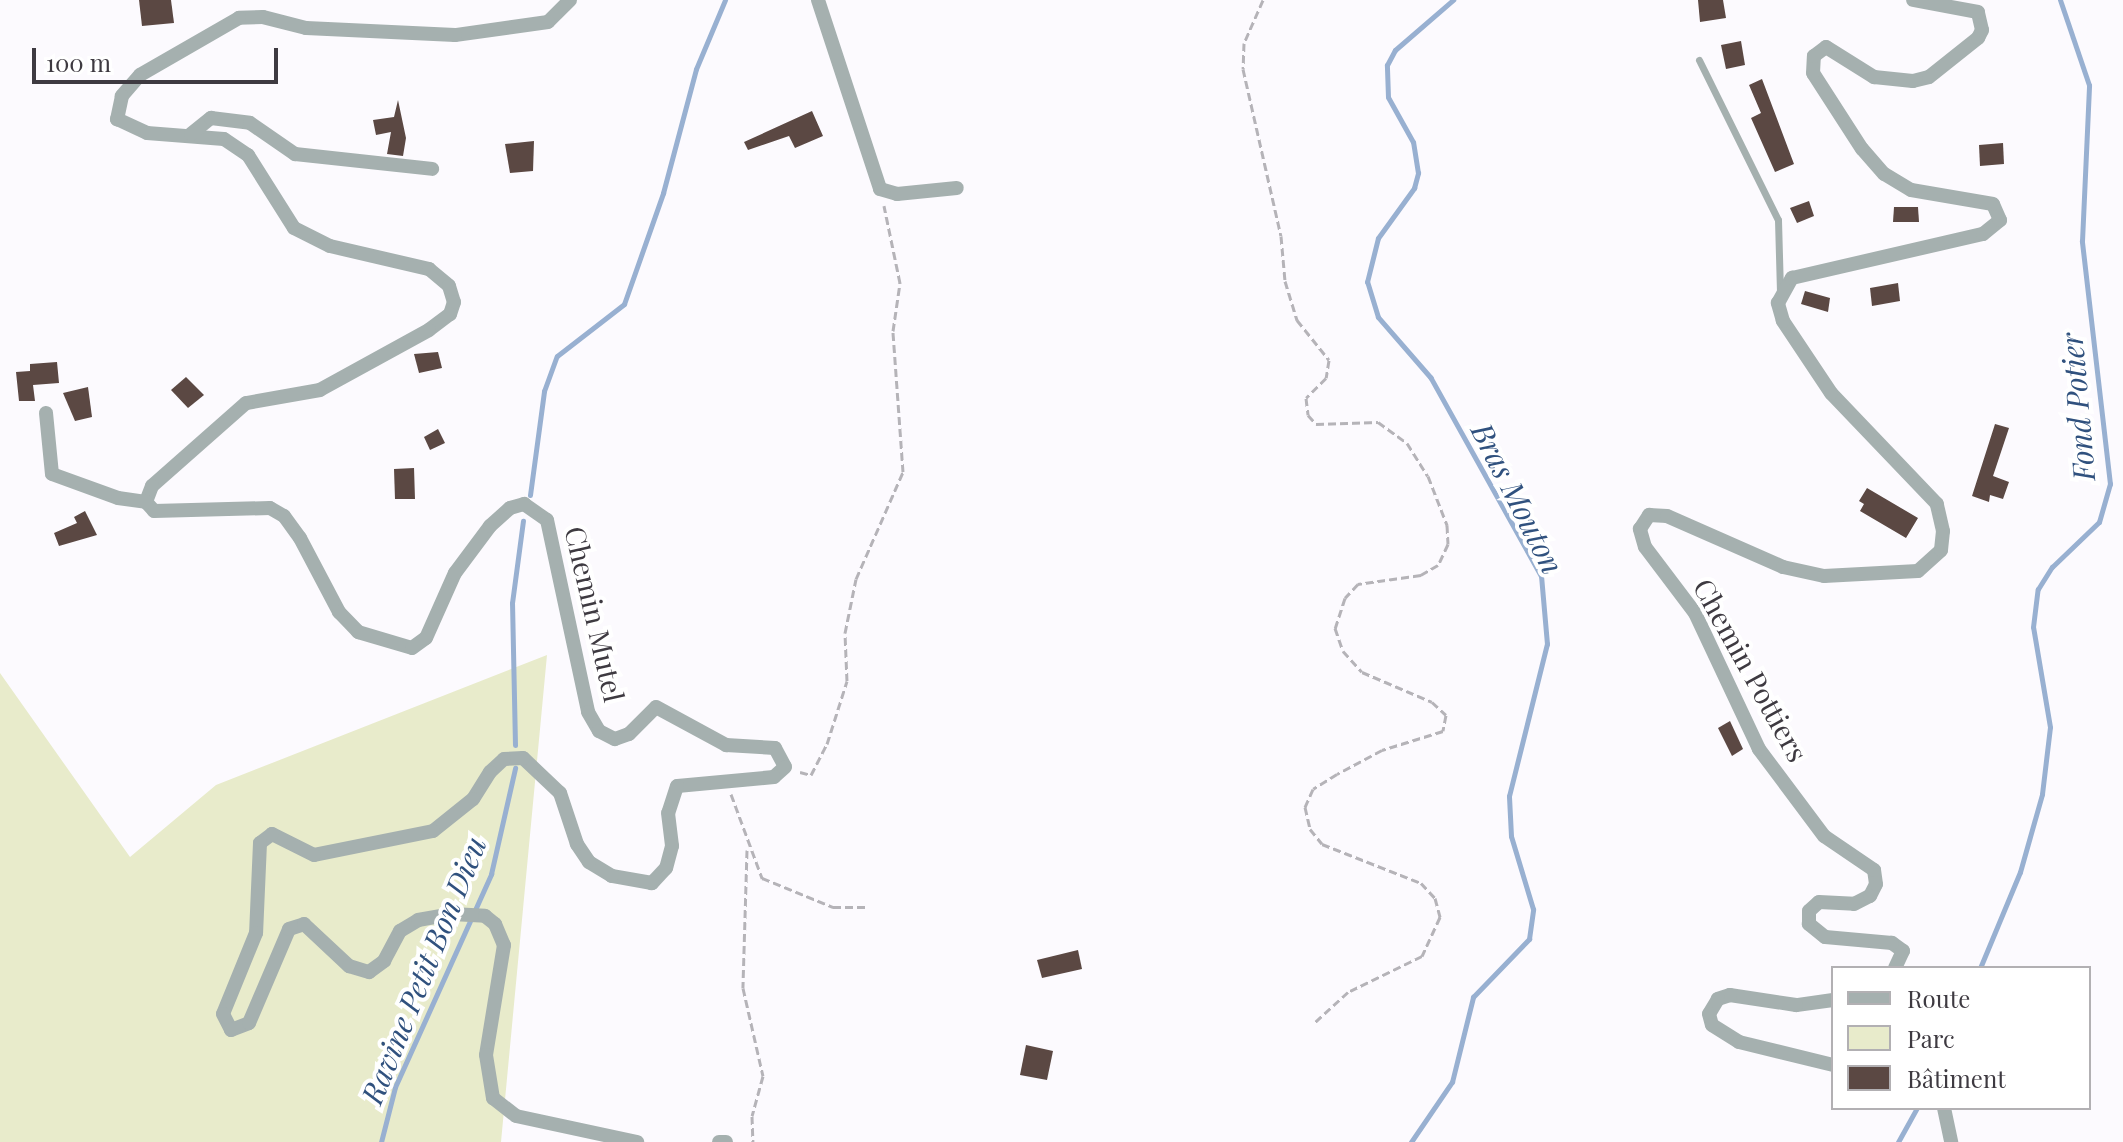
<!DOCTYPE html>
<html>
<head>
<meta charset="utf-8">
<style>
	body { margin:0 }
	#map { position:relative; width:2123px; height:1142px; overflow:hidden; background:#fcfafe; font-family:"Playfair Display",serif }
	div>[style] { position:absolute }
	.green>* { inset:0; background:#e8ebcb }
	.stream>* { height:5px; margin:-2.5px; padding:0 2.5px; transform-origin:2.5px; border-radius:2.5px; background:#98b0d1 }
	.building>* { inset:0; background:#5b4843 }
	.path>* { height:3px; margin-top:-1.5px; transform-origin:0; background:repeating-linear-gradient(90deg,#b5b3b8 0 8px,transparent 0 12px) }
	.lane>* { height:7px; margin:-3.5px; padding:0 3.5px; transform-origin:3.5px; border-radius:3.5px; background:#a5b0af }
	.street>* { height:14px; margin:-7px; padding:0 7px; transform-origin:7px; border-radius:7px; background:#a5b0af }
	span { translate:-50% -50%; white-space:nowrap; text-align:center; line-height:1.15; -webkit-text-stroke:8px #fff; paint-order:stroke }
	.street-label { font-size:28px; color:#3e3a41 }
	.water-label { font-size:30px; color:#30517e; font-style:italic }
	.legend { position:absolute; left:1831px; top:966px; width:260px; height:144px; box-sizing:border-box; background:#fff; border:2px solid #b2b0b3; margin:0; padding:10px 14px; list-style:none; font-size:24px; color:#3e3a41 }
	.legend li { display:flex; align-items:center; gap:16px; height:40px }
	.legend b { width:40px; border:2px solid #b2b0b3 }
	.scale { position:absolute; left:32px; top:48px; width:246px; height:36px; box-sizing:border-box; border:4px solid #3e3a41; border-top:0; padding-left:10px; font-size:24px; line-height:28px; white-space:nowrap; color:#3e3a41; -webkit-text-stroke:6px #fff; paint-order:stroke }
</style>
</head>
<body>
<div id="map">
	<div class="green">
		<i style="clip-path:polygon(547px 655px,501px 1142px,0 1142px,0 673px,130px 857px,216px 785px)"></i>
	</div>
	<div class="stream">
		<i style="left:530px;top:495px;width:105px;rotate:-82.3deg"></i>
		<i style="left:544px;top:391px;width:37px;rotate:-70deg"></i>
		<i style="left:557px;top:356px;width:85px;rotate:-37.8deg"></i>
		<i style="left:624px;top:304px;width:118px;rotate:-70.6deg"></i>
		<i style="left:663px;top:193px;width:128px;rotate:-75.1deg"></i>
		<i style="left:696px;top:69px;width:75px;rotate:-67.2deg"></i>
		<i style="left:515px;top:745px;width:142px;rotate:-91.2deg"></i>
		<i style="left:512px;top:603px;width:83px;rotate:-82.4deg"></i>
		<i style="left:1980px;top:968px;width:104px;rotate:-67.4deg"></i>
		<i style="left:2020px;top:872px;width:81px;rotate:-74.2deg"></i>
		<i style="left:2042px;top:794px;width:67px;rotate:-83.2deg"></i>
		<i style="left:2050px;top:727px;width:101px;rotate:-99.6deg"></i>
		<i style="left:2033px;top:627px;width:38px;rotate:-83deg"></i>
		<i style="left:2038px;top:589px;width:26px;rotate:-58deg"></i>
		<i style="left:2052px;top:567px;width:65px;rotate:-43.8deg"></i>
		<i style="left:2099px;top:522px;width:40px;rotate:-74deg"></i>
		<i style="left:2110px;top:484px;width:245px;rotate:-96.6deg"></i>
		<i style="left:2082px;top:241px;width:156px;rotate:-87.4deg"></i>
		<i style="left:2089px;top:85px;width:90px;rotate:-108.8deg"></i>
		<i style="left:381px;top:1142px;width:57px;rotate:-75.7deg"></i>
		<i style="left:395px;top:1087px;width:234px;rotate:-65.7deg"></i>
		<i style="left:491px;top:874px;width:109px;rotate:-77.2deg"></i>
		<i style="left:1411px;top:1142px;width:73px;rotate:-55.7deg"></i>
		<i style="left:1452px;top:1082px;width:88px;rotate:-76.1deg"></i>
		<i style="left:1473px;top:997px;width:81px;rotate:-46deg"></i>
		<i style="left:1529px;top:939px;width:30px;rotate:-82deg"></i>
		<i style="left:1533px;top:909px;width:76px;rotate:-106.8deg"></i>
		<i style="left:1511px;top:836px;width:40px;rotate:-92.9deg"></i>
		<i style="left:1509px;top:796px;width:157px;rotate:-76deg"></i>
		<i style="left:1547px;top:644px;width:68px;rotate:-95deg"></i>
		<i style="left:1541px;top:576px;width:227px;rotate:-119.1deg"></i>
		<i style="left:1431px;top:378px;width:81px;rotate:-131deg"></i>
		<i style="left:1378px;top:317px;width:37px;rotate:-107deg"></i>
		<i style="left:1367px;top:282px;width:45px;rotate:-76deg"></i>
		<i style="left:1378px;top:238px;width:62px;rotate:-54.2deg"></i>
		<i style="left:1414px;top:188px;width:16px;rotate:-75deg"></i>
		<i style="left:1418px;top:173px;width:31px;rotate:-99deg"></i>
		<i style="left:1413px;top:142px;width:51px;rotate:-119.1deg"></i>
		<i style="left:1388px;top:97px;width:32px;rotate:-92deg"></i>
		<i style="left:1387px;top:65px;width:17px;rotate:-62deg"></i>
		<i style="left:1395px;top:50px;width:77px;rotate:-40.8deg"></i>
		<i style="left:1898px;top:1142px;width:39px;rotate:-61deg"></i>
	</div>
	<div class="building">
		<i style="clip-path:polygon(139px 0,171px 0,174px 23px,142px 26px)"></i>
		<i style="clip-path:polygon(1698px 0,1723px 0,1726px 18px,1700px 22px)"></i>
		<i style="clip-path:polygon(1741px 41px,1745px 65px,1726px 69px,1721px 45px)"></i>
		<i style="clip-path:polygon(1762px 79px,1794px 164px,1775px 172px,1751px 118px,1761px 113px,1749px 85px)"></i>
		<i style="clip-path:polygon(398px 100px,406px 138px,403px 156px,387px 154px,391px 132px,376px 135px,373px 120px,394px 117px)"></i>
		<i style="clip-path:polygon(812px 111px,823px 136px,795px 148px,789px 136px,748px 150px,744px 142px)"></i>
		<i style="clip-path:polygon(534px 141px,533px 171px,510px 173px,505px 144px)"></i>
		<i style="clip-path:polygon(2003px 143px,2004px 164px,1980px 166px,1979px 145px)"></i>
		<i style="clip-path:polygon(1809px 201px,1814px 216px,1797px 223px,1790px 208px)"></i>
		<i style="clip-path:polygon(1894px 207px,1918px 207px,1919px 222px,1893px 222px)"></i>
		<i style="clip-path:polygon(1898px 283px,1900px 301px,1872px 306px,1870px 288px)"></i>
		<i style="clip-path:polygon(1805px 291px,1830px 298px,1828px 312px,1801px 304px)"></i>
		<i style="clip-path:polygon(438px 352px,442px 368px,419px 373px,414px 354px)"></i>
		<i style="clip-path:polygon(57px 362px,59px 383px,33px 385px,35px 401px,19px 401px,16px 372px,30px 371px,30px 364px)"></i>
		<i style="clip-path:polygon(186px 377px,204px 395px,188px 408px,171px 390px)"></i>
		<i style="clip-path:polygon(88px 387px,92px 417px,75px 421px,63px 393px)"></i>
		<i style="clip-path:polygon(1995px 424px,2009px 428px,1993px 476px,2009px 482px,2003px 499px,1990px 495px,1989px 502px,1972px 496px)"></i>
		<i style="clip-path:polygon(438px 429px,445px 443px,430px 450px,424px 437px)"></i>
		<i style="clip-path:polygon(414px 468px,415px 499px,395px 499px,394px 469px)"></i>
		<i style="clip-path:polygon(1867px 488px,1918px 518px,1906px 538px,1860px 511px,1864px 504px,1859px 501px)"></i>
		<i style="clip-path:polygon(85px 511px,97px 535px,59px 546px,54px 533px,77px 523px,74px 517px)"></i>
		<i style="clip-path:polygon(1730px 721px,1743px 749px,1732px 756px,1718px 728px)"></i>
		<i style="clip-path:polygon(1078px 950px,1082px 969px,1042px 978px,1037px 960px)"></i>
		<i style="clip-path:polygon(1026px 1045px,1053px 1051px,1047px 1080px,1020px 1075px)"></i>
	</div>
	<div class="path">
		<i style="left:1263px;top:0;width:47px;rotate:113.8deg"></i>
		<i style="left:1244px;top:43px;width:26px;rotate:92deg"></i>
		<i style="left:1243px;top:69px;width:171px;rotate:77.2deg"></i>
		<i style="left:1281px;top:236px;width:45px;rotate:84.9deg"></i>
		<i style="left:1285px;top:281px;width:41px;rotate:72.9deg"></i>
		<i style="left:1297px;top:320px;width:51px;rotate:51.3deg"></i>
		<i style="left:1329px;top:360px;width:18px;rotate:99deg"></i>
		<i style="left:1326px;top:378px;width:28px;rotate:135deg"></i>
		<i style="left:1306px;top:398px;width:17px;rotate:83deg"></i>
		<i style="left:1308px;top:415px;width:12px;rotate:48deg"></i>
		<i style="left:1316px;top:424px;width:62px;rotate:-1.8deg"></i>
		<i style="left:1378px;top:422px;width:36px;rotate:36deg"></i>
		<i style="left:1407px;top:443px;width:39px;rotate:58deg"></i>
		<i style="left:1428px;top:476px;width:53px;rotate:68.8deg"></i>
		<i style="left:1447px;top:525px;width:19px;rotate:87deg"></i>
		<i style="left:1448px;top:544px;width:23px;rotate:115deg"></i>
		<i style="left:1438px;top:565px;width:20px;rotate:150deg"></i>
		<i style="left:1421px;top:575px;width:64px;rotate:171.9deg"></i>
		<i style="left:1358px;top:584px;width:19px;rotate:133deg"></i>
		<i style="left:1345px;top:598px;width:32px;rotate:108deg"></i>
		<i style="left:1335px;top:628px;width:24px;rotate:71deg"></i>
		<i style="left:1343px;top:651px;width:28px;rotate:48deg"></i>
		<i style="left:1362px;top:672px;width:76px;rotate:23.2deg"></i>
		<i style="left:1432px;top:702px;width:19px;rotate:43deg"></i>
		<i style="left:1446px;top:715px;width:16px;rotate:101deg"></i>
		<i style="left:1443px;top:731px;width:64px;rotate:162.7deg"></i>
		<i style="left:1382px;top:750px;width:51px;rotate:151.9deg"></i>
		<i style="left:1337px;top:774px;width:28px;rotate:148deg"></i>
		<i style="left:1313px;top:789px;width:20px;rotate:114deg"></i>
		<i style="left:1305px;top:807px;width:23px;rotate:77deg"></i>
		<i style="left:1310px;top:829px;width:19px;rotate:51deg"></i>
		<i style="left:1322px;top:844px;width:106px;rotate:21.5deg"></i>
		<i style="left:1421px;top:883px;width:21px;rotate:47deg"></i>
		<i style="left:1435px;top:898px;width:20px;rotate:75deg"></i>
		<i style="left:1440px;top:917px;width:43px;rotate:114.8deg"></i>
		<i style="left:1422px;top:956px;width:82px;rotate:154.1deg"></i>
		<i style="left:1348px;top:992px;width:46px;rotate:137.6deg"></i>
		<i style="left:800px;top:772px;width:11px;rotate:15deg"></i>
		<i style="left:811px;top:775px;width:35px;rotate:-63deg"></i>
		<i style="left:827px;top:744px;width:66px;rotate:-72.4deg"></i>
		<i style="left:847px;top:681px;width:48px;rotate:-92.4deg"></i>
		<i style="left:845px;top:633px;width:55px;rotate:-78.5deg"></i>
		<i style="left:856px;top:579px;width:117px;rotate:-66.3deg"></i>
		<i style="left:903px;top:472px;width:141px;rotate:-94.1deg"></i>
		<i style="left:893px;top:331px;width:49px;rotate:-81.7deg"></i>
		<i style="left:900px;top:283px;width:79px;rotate:-101.7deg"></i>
		<i style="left:731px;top:794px;width:90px;rotate:69.7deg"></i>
		<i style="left:762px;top:878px;width:77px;rotate:22.2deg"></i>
		<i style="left:833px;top:907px;width:35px"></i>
		<i style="left:747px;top:850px;width:138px;rotate:91.7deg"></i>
		<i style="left:743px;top:988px;width:90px;rotate:77.2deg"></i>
		<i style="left:763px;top:1076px;width:41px;rotate:105.4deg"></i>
		<i style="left:752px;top:1116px;width:26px;rotate:88deg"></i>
	</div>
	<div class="lane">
		<i style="left:1699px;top:60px;width:178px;rotate:63.7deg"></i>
		<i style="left:1778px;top:220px;width:73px;rotate:88.4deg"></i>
	</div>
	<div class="street">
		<i style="left:570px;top:0;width:31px;rotate:135deg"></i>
		<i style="left:548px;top:22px;width:94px;rotate:172deg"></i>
		<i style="left:455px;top:35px;width:149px;rotate:-177.3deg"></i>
		<i style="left:306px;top:28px;width:44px;rotate:-165.7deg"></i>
		<i style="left:263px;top:17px;width:24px;rotate:178deg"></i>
		<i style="left:239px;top:18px;width:114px;rotate:150.1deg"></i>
		<i style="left:140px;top:75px;width:28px;rotate:131deg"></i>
		<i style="left:122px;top:96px;width:24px;rotate:102deg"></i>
		<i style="left:117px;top:119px;width:33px;rotate:25deg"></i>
		<i style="left:147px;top:133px;width:77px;rotate:4.5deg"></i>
		<i style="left:224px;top:139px;width:29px;rotate:34deg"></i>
		<i style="left:248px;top:155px;width:86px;rotate:57.8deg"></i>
		<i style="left:294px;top:228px;width:40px;rotate:26.6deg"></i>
		<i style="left:330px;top:246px;width:102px;rotate:13.1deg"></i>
		<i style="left:429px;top:269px;width:26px;rotate:40deg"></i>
		<i style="left:449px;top:286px;width:17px;rotate:73deg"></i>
		<i style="left:454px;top:302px;width:13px;rotate:108deg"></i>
		<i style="left:450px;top:314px;width:26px;rotate:143deg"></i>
		<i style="left:429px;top:330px;width:124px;rotate:151.2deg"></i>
		<i style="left:320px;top:390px;width:75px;rotate:170deg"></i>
		<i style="left:246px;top:403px;width:125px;rotate:138.6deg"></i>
		<i style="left:152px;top:486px;width:17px;rotate:111deg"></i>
		<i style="left:146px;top:502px;width:12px;rotate:48deg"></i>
		<i style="left:154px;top:511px;width:116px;rotate:-1.5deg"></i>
		<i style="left:270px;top:508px;width:16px;rotate:30deg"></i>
		<i style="left:284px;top:516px;width:27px;rotate:54deg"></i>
		<i style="left:300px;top:538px;width:84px;rotate:62.2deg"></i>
		<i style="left:339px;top:612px;width:28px;rotate:46deg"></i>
		<i style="left:358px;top:632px;width:56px;rotate:16.5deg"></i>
		<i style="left:412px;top:648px;width:17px;rotate:-36deg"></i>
		<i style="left:426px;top:638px;width:71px;rotate:-66deg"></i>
		<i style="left:455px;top:573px;width:59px;rotate:-53.3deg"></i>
		<i style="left:490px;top:526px;width:27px;rotate:-42deg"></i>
		<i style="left:510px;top:508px;width:15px;rotate:-16deg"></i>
		<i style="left:524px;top:504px;width:28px;rotate:35deg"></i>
		<i style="left:547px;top:520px;width:196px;rotate:77.9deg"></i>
		<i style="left:588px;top:712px;width:22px;rotate:60deg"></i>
		<i style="left:599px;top:731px;width:18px;rotate:27deg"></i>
		<i style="left:615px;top:739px;width:15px;rotate:-20deg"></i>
		<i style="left:629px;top:734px;width:38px;rotate:-45deg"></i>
		<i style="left:656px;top:707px;width:80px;rotate:28.5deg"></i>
		<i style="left:726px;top:745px;width:49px;rotate:3.5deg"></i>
		<i style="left:775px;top:748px;width:21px;rotate:62deg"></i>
		<i style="left:785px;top:767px;width:15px;rotate:138deg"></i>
		<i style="left:774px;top:777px;width:97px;rotate:174.7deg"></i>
		<i style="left:677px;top:786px;width:28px;rotate:108deg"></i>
		<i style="left:668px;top:813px;width:33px;rotate:83deg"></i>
		<i style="left:672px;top:846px;width:23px;rotate:105deg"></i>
		<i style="left:666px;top:868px;width:21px;rotate:133deg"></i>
		<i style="left:652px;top:883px;width:41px;rotate:-170.1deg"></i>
		<i style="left:612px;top:876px;width:27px;rotate:-149deg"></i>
		<i style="left:589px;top:862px;width:22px;rotate:-124deg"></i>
		<i style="left:577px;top:844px;width:54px;rotate:-108.4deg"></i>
		<i style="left:560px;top:793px;width:51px;rotate:-136.6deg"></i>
		<i style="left:523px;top:758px;width:19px;rotate:177deg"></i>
		<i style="left:504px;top:759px;width:19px;rotate:137deg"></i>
		<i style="left:490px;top:772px;width:32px;rotate:122deg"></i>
		<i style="left:473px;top:799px;width:51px;rotate:141.3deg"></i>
		<i style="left:433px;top:831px;width:121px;rotate:168.6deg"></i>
		<i style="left:314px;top:855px;width:47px;rotate:-153.4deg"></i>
		<i style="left:272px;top:834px;width:15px;rotate:143deg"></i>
		<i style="left:260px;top:843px;width:90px;rotate:92.5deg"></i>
		<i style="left:256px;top:933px;width:87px;rotate:112.2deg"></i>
		<i style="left:223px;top:1014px;width:18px;rotate:63deg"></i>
		<i style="left:231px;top:1030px;width:19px;rotate:-21deg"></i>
		<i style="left:249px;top:1023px;width:102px;rotate:-66.9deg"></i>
		<i style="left:289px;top:929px;width:16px;rotate:-18deg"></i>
		<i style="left:304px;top:924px;width:62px;rotate:43deg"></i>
		<i style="left:349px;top:966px;width:21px;rotate:17deg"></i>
		<i style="left:369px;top:972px;width:19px;rotate:-36deg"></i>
		<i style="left:384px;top:961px;width:34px;rotate:-62deg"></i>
		<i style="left:400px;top:931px;width:21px;rotate:-31deg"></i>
		<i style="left:418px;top:920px;width:35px;rotate:-10deg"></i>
		<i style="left:452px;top:914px;width:33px;rotate:3deg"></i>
		<i style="left:485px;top:916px;width:13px;rotate:39deg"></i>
		<i style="left:495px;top:924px;width:23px;rotate:67deg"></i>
		<i style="left:504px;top:945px;width:111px;rotate:99.3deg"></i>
		<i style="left:486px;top:1055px;width:44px;rotate:80.8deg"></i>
		<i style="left:493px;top:1098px;width:29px;rotate:38deg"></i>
		<i style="left:516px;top:1116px;width:124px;rotate:12.1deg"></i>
		<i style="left:818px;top:0;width:199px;rotate:71.8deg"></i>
		<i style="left:880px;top:189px;width:18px;rotate:16deg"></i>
		<i style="left:897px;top:194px;width:60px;rotate:-5.7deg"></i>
		<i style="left:191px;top:134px;width:26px;rotate:-39deg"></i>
		<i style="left:211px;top:118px;width:39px;rotate:7deg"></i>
		<i style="left:250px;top:123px;width:55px;rotate:34.6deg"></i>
		<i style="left:295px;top:154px;width:138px;rotate:6.2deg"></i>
		<i style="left:46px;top:413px;width:61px;rotate:84.4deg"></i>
		<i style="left:52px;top:474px;width:70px;rotate:20deg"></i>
		<i style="left:118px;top:498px;width:28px;rotate:8deg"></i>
		<i style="left:1895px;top:968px;width:19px;rotate:-65deg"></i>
		<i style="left:1903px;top:951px;width:14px;rotate:-144deg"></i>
		<i style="left:1892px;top:943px;width:67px;rotate:-174.9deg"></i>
		<i style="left:1825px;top:937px;width:21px;rotate:-141deg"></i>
		<i style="left:1809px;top:924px;width:13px;rotate:-90deg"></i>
		<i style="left:1809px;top:911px;width:13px;rotate:-42deg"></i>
		<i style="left:1819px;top:902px;width:35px;rotate:3deg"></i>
		<i style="left:1854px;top:904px;width:18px;rotate:-27deg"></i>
		<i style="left:1870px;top:896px;width:13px;rotate:-63deg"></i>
		<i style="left:1876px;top:884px;width:14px;rotate:-98deg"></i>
		<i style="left:1874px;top:870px;width:60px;rotate:-145.8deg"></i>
		<i style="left:1824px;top:836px;width:109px;rotate:-126.8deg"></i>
		<i style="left:1759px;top:749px;width:150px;rotate:-115.2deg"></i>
		<i style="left:1695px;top:613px;width:83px;rotate:-127.1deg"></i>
		<i style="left:1645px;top:547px;width:19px;rotate:-106deg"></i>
		<i style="left:1640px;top:529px;width:17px;rotate:-57deg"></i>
		<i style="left:1649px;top:515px;width:18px;rotate:3deg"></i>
		<i style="left:1667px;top:516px;width:127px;rotate:23.7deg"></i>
		<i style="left:1783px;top:567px;width:42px;rotate:12.4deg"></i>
		<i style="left:1824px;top:576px;width:94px;rotate:-3deg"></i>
		<i style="left:1918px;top:571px;width:31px;rotate:-42deg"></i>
		<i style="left:1941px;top:550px;width:19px;rotate:-84deg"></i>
		<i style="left:1943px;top:531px;width:28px;rotate:-103deg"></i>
		<i style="left:1937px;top:504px;width:153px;rotate:-133.7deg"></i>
		<i style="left:1831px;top:393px;width:87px;rotate:-123.7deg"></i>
		<i style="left:1783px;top:321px;width:19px;rotate:-106deg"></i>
		<i style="left:1778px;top:303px;width:29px;rotate:-61deg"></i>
		<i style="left:1792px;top:278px;width:196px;rotate:-13deg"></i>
		<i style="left:1983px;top:234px;width:22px;rotate:-39deg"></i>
		<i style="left:2000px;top:220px;width:17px;rotate:-114deg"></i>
		<i style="left:1993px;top:204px;width:83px;rotate:-170.3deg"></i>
		<i style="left:1911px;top:190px;width:31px;rotate:-149deg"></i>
		<i style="left:1884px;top:174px;width:33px;rotate:-131deg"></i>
		<i style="left:1862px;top:149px;width:90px;rotate:-122.8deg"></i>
		<i style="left:1813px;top:73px;width:17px;rotate:-87deg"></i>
		<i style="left:1814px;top:56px;width:15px;rotate:-37deg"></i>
		<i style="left:1826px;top:47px;width:57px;rotate:32deg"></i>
		<i style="left:1874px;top:77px;width:39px;rotate:6deg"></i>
		<i style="left:1913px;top:81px;width:16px;rotate:-14deg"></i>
		<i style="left:1929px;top:77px;width:63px;rotate:-38.5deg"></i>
		<i style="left:1978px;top:38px;width:9px;rotate:-63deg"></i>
		<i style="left:1982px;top:30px;width:18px;rotate:-103deg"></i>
		<i style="left:1978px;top:12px;width:66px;rotate:-169.5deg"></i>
		<i style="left:1833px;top:1000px;width:37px;rotate:172deg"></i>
		<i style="left:1796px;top:1005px;width:67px;rotate:-171.4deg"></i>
		<i style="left:1730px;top:995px;width:13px;rotate:162deg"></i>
		<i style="left:1718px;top:999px;width:17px;rotate:121deg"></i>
		<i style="left:1709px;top:1014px;width:11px;rotate:75deg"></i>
		<i style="left:1712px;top:1025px;width:32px;rotate:32deg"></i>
		<i style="left:1739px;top:1042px;width:97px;rotate:13.7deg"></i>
		<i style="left:1944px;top:1108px;width:35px;rotate:78deg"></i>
		<i style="left:719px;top:1142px;width:7px"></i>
	</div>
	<div class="street-label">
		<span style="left:595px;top:614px;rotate:77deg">Chemin Mutel</span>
		<span style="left:1751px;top:670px;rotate:61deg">Chemin Pottiers</span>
	</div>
	<div class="water-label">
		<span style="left:2077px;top:407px;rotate:-95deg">Fond Potier</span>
		<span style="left:1518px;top:498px;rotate:63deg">Bras Mouton</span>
		<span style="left:423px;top:970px;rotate:-68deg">Ravine Petit Bon Dieu</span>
	</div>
	<ul class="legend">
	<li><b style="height:10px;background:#a5b0af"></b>Route</li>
	<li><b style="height:22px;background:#e8ebcb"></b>Parc</li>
	<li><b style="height:22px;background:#5b4843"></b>Bâtiment</li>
	</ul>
	<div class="scale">100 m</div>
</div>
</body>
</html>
